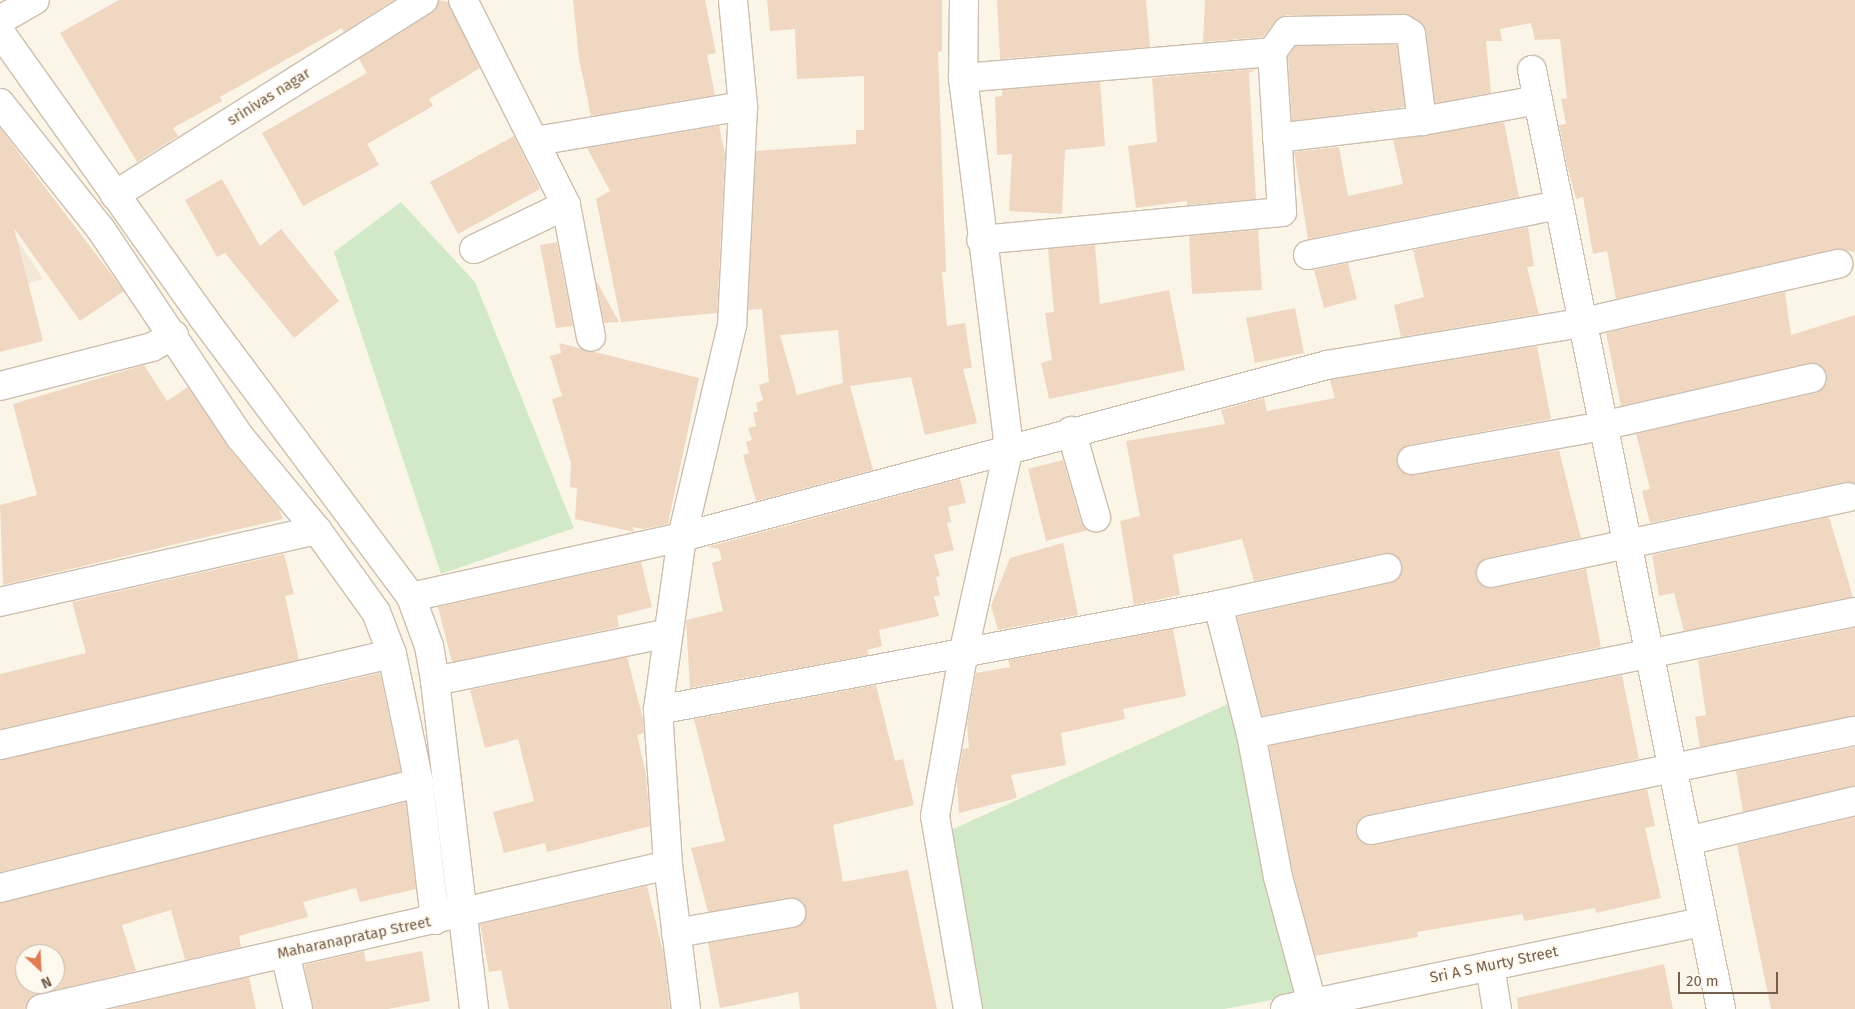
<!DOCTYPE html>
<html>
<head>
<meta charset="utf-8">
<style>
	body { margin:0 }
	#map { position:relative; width:1855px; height:1009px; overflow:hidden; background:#fbf5e8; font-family:"Fira Sans",sans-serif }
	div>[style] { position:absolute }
	.residential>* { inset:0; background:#f3e8d7 }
	.green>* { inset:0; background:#d2e9c7 }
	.building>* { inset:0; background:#f0d7c1 }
	.roads { filter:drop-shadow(1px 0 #cdbeaf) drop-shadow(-1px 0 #cdbeaf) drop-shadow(0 1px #cdbeaf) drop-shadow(0 -1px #cdbeaf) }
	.street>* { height:28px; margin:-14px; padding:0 14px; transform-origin:14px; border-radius:14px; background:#fff }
	.secondary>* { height:28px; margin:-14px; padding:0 14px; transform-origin:14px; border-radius:14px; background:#fff }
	span { translate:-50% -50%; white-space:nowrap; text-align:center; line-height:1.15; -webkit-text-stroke:4px #fef9ef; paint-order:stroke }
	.street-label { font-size:15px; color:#755e4d }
	.north { position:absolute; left:15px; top:944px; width:50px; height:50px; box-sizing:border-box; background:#fef9ef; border:1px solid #c7bbae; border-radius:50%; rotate:155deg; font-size:14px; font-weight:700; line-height:20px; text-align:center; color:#755e4d }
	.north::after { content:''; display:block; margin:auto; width:18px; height:22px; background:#df7c54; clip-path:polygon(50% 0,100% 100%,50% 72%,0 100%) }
	.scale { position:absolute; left:1678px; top:972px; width:100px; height:22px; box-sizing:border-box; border:2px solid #755e4d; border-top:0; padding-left:6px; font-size:15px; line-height:18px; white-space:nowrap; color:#755e4d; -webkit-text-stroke:4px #fef9ef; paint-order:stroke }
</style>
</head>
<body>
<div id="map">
	<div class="residential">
		<i style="clip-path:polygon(0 213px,43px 279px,0 291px)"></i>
	</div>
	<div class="green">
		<i style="clip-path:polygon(401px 202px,475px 282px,574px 528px,441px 574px,334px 252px)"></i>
		<i style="clip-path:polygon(1230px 703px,1298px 995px,1224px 1009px,981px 1009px,951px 830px)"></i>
	</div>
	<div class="building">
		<i style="clip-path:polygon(119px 0,394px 0,344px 32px,342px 28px,220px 97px,222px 101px,173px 128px,178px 136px,137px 162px,60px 33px)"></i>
		<i style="clip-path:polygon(439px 0,448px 2px,480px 68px,429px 99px,433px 106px,367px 144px,379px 165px,303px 206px,262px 133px,367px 73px,359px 59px,431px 13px)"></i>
		<i style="clip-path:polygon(573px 0,705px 0,716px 53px,707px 55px,715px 95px,591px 116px,579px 59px)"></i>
		<i style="clip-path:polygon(evenodd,767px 0,942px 0,942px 51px,938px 52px,946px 272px,942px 272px,947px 326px,965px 323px,972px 368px,963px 369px,977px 423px,925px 435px,911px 377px,850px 386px,873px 470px,756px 501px,743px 455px,749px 453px,746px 442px,752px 440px,748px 428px,756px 426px,753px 413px,758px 411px,756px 403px,763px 400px,759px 385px,769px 382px,762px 309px,748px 310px,756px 151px,856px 144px,856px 130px,864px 130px,864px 76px,797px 79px,795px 29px,770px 31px,767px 0,838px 330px,843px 383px,797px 395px,780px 335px,838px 330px)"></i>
		<i style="clip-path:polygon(997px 0,1146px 0,1150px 47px,1000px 59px)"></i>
		<i style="clip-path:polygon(1205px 0,1855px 0,1855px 252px,1835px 249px,1616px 299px,1607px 251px,1593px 254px,1583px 197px,1576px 199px,1567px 165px,1559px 125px,1566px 124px,1561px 99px,1567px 98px,1560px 39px,1535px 40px,1531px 23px,1500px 29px,1502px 41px,1486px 41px,1491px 93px,1435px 103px,1426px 32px,1411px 16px,1287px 15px,1275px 22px,1263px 37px,1203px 42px)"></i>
		<i style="clip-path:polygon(1397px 45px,1405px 107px,1292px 121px,1288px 57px,1295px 46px)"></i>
		<i style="clip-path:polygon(1257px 69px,1249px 73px,1256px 199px,1187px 205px,1187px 201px,1136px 208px,1128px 146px,1157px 142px,1152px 78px)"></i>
		<i style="clip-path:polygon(1100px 82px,1105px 146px,1065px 150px,1062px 214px,1009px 211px,1012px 154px,997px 155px,995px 97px,1002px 96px,1002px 90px)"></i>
		<i style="clip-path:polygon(1504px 122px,1519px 197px,1308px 239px,1294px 152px,1339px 147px,1348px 196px,1403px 184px,1393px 140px)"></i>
		<i style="clip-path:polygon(719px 126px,725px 154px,717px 313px,621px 322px,596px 199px,610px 191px,587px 148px)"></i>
		<i style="clip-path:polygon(0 128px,124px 291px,80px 321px,14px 228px,43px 341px,0 352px)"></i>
		<i style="clip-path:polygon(514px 136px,540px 189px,458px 234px,430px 182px)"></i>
		<i style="clip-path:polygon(222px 179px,260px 246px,281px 229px,339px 301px,294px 338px,225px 253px,217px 257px,185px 200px)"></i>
		<i style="clip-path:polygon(1528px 227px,1534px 266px,1527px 267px,1539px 314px,1401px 337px,1394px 305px,1424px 297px,1413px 250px)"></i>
		<i style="clip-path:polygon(1258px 230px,1262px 290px,1192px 294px,1189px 236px)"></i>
		<i style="clip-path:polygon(557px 242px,573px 326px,556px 328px,540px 245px)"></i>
		<i style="clip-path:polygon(1095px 245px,1100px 304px,1169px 290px,1185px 370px,1049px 399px,1041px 363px,1052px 360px,1045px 313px,1054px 312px,1048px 249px)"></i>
		<i style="clip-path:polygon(1348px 263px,1357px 299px,1324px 308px,1314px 270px)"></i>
		<i style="clip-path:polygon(596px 280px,619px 322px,604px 323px)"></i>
		<i style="clip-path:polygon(1785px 292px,1791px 335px,1855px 315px,1855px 483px,1845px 482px,1650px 523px,1642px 491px,1650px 489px,1636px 434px,1815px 393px,1827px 383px,1827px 374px,1817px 363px,1809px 363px,1621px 406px,1606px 333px)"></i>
		<i style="clip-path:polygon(1295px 308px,1304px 353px,1255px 363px,1246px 318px)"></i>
		<i style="clip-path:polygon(559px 343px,699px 378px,668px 524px,644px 529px,632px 527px,634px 532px,575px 519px,577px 488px,570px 487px,571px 463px,552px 399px,562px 396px,550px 356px,561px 353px)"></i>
		<i style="clip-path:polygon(1537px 346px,1551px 419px,1409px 445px,1398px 454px,1397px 463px,1406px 474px,1415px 475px,1559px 450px,1581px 538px,1487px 558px,1476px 568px,1476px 577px,1480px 584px,1494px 588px,1586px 569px,1601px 647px,1262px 716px,1237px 617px,1391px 583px,1402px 572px,1398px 557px,1384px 553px,1254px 581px,1242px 539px,1173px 555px,1180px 595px,1134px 605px,1120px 521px,1140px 516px,1126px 441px,1225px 424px,1221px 410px,1264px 398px,1267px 411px,1335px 398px,1330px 380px)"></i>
		<i style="clip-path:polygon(144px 365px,167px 401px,188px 387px,228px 447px,279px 509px,283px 519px,3px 585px,0 505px,37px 495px,13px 404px)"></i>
		<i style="clip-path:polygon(1063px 460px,1081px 521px,1088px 530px,1046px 541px,1028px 469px)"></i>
		<i style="clip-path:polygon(960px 479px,966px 503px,948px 507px,951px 522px,947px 523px,954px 550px,934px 555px,940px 576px,936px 577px,940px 595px,934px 597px,939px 616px,879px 630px,882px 646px,867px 650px,869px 655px,690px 688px,686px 620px,723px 611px,712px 563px,722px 560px,719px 549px,707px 547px)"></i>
		<i style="clip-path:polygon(1829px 517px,1853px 597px,1684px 631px,1674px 593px,1659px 596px,1652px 555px)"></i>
		<i style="clip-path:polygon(1063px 543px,1078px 615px,998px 630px,991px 606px,1010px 558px)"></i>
		<i style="clip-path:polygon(284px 554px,294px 594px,285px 596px,299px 660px,0 729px,0 674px,86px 653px,72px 602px)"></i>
		<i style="clip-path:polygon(641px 562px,652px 607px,617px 616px,619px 627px,452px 662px,438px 607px)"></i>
		<i style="clip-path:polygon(1855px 628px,1855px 716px,1700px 747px,1695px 717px,1706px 715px,1698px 660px)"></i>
		<i style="clip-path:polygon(1173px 629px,1186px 696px,1123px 709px,1125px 719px,1061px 733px,1066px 765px,1011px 775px,1017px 798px,959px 813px,957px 781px,963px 749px,969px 748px,967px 724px,976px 673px,1010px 667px,1008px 660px)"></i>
		<i style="clip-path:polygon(627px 657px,643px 719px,644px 733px,637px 735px,646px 774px,650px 826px,547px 852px,545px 843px,504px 853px,493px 812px,534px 801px,518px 739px,485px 748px,470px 690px)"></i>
		<i style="clip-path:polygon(380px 673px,401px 772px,0 872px,0 760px)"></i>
		<i style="clip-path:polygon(1622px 675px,1639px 759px,1368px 815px,1360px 819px,1356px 833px,1360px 841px,1374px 845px,1647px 789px,1655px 826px,1645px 828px,1661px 898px,1596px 913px,1595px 908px,1524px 921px,1523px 914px,1417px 932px,1418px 937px,1315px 956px,1293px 874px,1269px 746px)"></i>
		<i style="clip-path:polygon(876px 685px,895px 761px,903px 759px,914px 805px,833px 825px,843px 882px,908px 870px,937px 1009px,800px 1009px,798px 992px,720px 1008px,708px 943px,794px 928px,801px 925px,806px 911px,803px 903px,789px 898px,708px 912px,691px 848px,725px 841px,694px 719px)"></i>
		<i style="clip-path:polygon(1855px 747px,1855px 786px,1743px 812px,1736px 771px)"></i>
		<i style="clip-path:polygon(evenodd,406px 802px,416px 889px,360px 902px,356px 888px,303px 902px,308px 917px,239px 936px,241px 947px,185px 960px,171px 910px,122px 925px,136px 971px,38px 994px,30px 998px,26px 1009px,0 1009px,0 903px,406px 802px,25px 954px,55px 954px,55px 984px,25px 984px,25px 954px)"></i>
		<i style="clip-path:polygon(1855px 817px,1855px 1009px,1771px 1009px,1737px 845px)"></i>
		<i style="clip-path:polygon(647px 886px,664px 955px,670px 1009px,509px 1009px,501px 970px,489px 972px,480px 924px)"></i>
		<i style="clip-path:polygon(364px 951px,366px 962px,422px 951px,430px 1001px,388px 1009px,313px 1009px,304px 965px)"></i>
		<i style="clip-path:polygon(1664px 964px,1673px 1009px,1518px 1009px,1517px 998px)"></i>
		<i style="clip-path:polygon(249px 977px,256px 1009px,111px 1009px)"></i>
	</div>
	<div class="roads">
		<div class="street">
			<i style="left:463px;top:0;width:229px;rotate:63.3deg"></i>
			<i style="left:566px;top:205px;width:102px;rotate:154.4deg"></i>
			<i style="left:964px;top:0;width:78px;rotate:90.7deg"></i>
			<i style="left:963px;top:78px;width:372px;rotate:82.9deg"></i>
			<i style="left:1009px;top:447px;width:208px;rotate:102.5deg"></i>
			<i style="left:964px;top:650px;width:169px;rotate:99.9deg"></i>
			<i style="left:935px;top:816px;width:196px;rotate:80.3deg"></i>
			<i style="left:0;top:32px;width:352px;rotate:54.6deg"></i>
			<i style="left:204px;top:319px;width:347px;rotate:53.3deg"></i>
			<i style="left:411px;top:597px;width:52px;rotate:69.8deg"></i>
			<i style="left:429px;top:646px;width:36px;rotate:80deg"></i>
			<i style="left:435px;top:681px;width:330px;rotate:83.2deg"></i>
			<i style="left:1272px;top:52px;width:26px;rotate:-54deg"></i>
			<i style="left:1287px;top:31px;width:116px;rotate:-1deg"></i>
			<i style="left:1403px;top:29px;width:9px;rotate:32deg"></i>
			<i style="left:1411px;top:34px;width:88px;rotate:82.8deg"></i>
			<i style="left:1532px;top:70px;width:958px;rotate:78.62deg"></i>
			<i style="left:963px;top:78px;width:310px;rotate:-4.8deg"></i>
			<i style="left:1272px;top:52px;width:160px;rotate:86.4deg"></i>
			<i style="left:1282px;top:212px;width:302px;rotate:174.7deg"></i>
			<i style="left:0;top:103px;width:164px;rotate:51.4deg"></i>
			<i style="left:102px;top:231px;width:248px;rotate:56.2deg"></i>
			<i style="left:240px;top:437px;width:121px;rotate:50.4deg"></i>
			<i style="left:317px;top:530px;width:101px;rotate:54.3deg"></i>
			<i style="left:376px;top:612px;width:45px;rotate:69.1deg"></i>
			<i style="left:392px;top:654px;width:132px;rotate:78.2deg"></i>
			<i style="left:419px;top:783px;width:138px;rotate:83.3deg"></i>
			<i style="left:1277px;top:138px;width:146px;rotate:-6.7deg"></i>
			<i style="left:1422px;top:121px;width:118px;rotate:-10.3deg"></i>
			<i style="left:536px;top:141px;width:210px;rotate:-9.6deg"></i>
			<i style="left:115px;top:195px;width:365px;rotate:-32.3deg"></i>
			<i style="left:566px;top:205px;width:134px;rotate:79.3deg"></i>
			<i style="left:1308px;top:255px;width:255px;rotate:-11.3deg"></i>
			<i style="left:0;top:386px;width:157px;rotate:-14.4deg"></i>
			<i style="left:152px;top:347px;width:25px;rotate:-29deg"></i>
			<i style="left:1071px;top:431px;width:90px;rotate:73.8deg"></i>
			<i style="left:1412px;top:460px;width:193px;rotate:-10.1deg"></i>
			<i style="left:1602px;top:426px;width:215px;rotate:-12.9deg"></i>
			<i style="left:1491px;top:573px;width:365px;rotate:-12deg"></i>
			<i style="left:411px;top:597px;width:278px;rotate:-12.5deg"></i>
			<i style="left:682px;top:537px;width:668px;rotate:-14.93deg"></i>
			<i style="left:1327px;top:365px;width:256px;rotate:-9.4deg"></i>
			<i style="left:1580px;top:323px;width:265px;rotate:-12.9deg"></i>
			<i style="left:0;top:602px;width:325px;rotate:-12.8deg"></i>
			<i style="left:1218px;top:605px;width:133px;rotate:75.7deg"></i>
			<i style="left:1251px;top:734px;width:146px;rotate:79.3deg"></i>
			<i style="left:1278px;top:877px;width:131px;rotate:74.9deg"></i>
			<i style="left:435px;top:681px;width:238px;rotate:-11.6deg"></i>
			<i style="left:658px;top:710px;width:570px;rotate:-10.62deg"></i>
			<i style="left:1218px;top:605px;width:173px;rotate:-12.3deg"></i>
			<i style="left:1251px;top:734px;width:616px;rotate:-11.42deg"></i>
			<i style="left:0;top:745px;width:402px;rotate:-13.1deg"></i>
			<i style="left:1371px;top:830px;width:494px;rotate:-11.6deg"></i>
			<i style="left:1687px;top:841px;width:173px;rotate:-13.4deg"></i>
			<i style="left:0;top:888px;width:432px;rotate:-14.1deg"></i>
			<i style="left:676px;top:933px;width:117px;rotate:-9.9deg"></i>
			<i style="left:285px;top:953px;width:57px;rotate:76.9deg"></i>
			<i style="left:1490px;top:966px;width:44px;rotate:80.8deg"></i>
			<i style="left:41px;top:1009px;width:643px;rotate:-12.93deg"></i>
			<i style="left:686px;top:1009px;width:145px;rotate:-97.1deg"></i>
			<i style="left:668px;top:865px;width:155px;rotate:-93.7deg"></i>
			<i style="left:658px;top:710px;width:175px;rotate:-82.1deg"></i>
			<i style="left:682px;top:537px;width:218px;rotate:-76.7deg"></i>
			<i style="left:732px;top:325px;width:219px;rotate:-87.1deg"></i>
			<i style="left:743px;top:106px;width:106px;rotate:-95.4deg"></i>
			<i style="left:1285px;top:1009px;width:427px;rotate:-11.8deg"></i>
		</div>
		<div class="secondary">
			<i style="left:0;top:20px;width:40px;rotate:-29.7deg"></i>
		</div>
	</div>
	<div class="street-label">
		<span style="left:269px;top:97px;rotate:-32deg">srinivas nagar</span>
		<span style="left:354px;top:938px;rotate:-12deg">Maharanapratap Street</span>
		<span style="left:1494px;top:965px;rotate:-12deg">Sri A S Murty Street</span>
	</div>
	<div class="north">N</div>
	<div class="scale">20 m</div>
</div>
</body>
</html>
